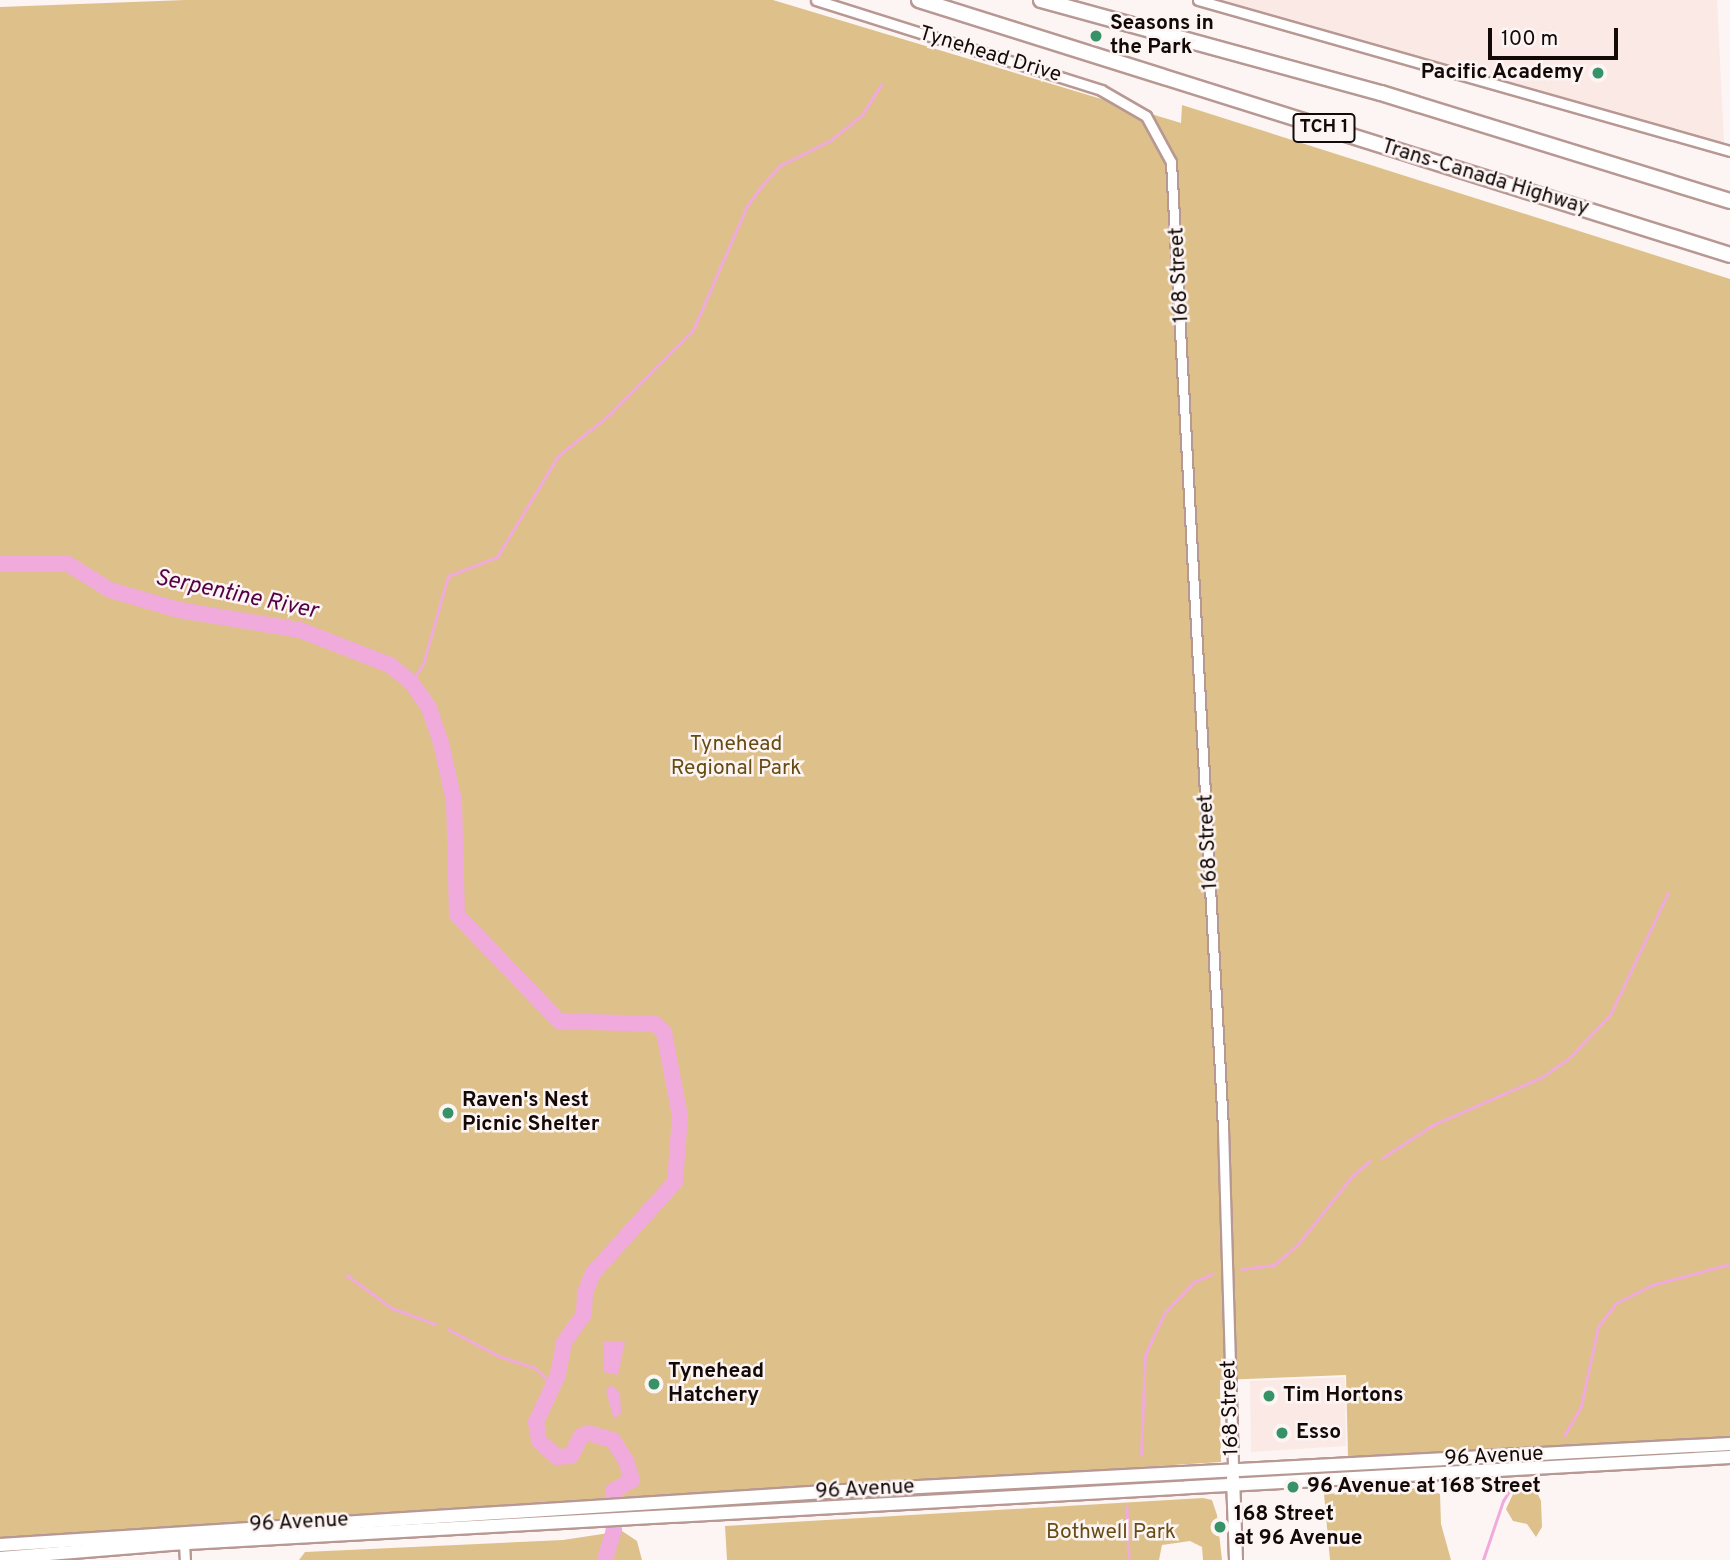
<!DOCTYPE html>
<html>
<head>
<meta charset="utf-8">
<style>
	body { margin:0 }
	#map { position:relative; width:1730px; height:1560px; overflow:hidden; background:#fcf5f4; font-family:Overpass,sans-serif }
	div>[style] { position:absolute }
	.built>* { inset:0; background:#fbe9e6 }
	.green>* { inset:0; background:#dec18a }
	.water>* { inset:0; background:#f0aadb }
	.stream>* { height:2.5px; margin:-1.25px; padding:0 1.25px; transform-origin:1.25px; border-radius:1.25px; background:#f0aadb }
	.river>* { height:16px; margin:-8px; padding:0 8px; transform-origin:8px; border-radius:8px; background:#f0aadb }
	.roads { filter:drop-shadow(2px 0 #b89893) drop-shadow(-2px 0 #b89893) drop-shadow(0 2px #b89893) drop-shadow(0 -2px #b89893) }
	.minor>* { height:9px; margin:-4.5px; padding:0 4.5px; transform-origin:4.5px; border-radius:4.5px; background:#fff }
	.major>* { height:12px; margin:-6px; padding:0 6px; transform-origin:6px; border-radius:6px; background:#fff }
	.highway>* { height:14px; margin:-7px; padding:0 7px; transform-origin:7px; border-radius:7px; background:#fff }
	.dots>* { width:19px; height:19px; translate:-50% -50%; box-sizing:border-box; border:4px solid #fcf5f4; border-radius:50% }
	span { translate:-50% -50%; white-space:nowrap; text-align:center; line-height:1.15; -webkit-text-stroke:5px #fcf5f4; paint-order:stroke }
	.shield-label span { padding:2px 5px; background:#fcf5f4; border:2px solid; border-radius:5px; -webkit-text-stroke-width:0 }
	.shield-label { font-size:19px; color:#130907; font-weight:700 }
	.poi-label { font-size:21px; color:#130907; font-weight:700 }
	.left { translate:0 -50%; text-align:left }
	.right { translate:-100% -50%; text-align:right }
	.street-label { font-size:21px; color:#130907 }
	.park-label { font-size:21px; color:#664b13 }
	.water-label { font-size:23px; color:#550145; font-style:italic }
	.scale { position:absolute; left:1488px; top:28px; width:130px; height:32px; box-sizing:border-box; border:4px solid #130907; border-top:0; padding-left:9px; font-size:21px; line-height:24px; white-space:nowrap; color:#130907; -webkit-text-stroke:5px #fcf5f4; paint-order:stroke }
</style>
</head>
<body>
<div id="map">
	<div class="built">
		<i style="clip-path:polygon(1223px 0,1717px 0,1724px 143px,1252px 9px)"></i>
		<i style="clip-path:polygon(1345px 1377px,1346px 1446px,1251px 1452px,1250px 1381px)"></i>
	</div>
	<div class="green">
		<i style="clip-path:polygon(185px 0,773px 0,1181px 123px,1182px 105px,1730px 279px,1730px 1437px,1348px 1457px,1346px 1375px,1220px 1380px,1221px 1462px,0 1539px,0 7px)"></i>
		<i style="clip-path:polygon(1534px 1486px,1541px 1501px,1542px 1527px,1536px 1537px,1527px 1524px,1513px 1521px,1506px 1509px,1514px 1492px)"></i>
		<i style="clip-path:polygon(1421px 1488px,1440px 1494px,1441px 1524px,1451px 1560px,1330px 1560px,1324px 1494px)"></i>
		<i style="clip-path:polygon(1203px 1498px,1212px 1500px,1217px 1515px,1222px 1560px,1203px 1560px,1202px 1547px,1190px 1541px,1162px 1545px,1159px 1560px,727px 1560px,725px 1526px)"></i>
		<i style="clip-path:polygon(622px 1531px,637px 1541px,642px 1560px,299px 1560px,305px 1552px,563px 1540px)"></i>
	</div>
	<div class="water">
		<i style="clip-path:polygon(603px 1342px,625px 1342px,618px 1375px,604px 1372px)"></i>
		<i style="clip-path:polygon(611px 1385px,620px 1392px,621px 1413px,614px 1419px,606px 1391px)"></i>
	</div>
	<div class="stream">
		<i style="left:411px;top:682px;width:22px;rotate:-56deg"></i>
		<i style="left:423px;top:664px;width:91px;rotate:-74.1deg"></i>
		<i style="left:448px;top:576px;width:53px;rotate:-21.2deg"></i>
		<i style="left:497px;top:557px;width:118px;rotate:-58.9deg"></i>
		<i style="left:558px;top:456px;width:65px;rotate:-38.8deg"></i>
		<i style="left:609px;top:415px;width:120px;rotate:-45.3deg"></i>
		<i style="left:693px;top:330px;width:135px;rotate:-66.5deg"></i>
		<i style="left:747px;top:206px;width:27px;rotate:-54deg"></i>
		<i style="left:763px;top:184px;width:26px;rotate:-47deg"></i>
		<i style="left:781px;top:165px;width:56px;rotate:-26.6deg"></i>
		<i style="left:831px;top:140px;width:40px;rotate:-39deg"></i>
		<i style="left:862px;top:115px;width:36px;rotate:-58deg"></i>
		<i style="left:1382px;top:1158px;width:61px;rotate:-32.9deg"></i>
		<i style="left:1433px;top:1125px;width:119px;rotate:-23.8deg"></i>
		<i style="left:1542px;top:1077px;width:33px;rotate:-35deg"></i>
		<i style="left:1569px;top:1058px;width:59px;rotate:-46.4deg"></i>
		<i style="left:1610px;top:1015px;width:135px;rotate:-64.6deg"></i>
		<i style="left:1242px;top:1269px;width:32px;rotate:-7deg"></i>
		<i style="left:1274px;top:1265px;width:32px;rotate:-41deg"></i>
		<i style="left:1298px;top:1244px;width:88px;rotate:-51.4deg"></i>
		<i style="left:1353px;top:1175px;width:22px;rotate:-39deg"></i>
		<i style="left:347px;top:1275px;width:56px;rotate:36.3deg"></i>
		<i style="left:392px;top:1308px;width:46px;rotate:20.4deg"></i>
		<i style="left:448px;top:1329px;width:58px;rotate:27.9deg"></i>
		<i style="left:499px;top:1356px;width:38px;rotate:18deg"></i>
		<i style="left:535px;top:1368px;width:25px;rotate:42deg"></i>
		<i style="left:1564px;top:1436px;width:34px;rotate:-60deg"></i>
		<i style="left:1581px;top:1406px;width:81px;rotate:-77.9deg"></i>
		<i style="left:1598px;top:1327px;width:30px;rotate:-53deg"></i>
		<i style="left:1616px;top:1303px;width:40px;rotate:-26.6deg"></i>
		<i style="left:1652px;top:1285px;width:81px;rotate:-15.1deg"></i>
		<i style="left:1141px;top:1455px;width:100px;rotate:-87.7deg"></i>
		<i style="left:1145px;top:1355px;width:47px;rotate:-65.1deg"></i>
		<i style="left:1165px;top:1312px;width:42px;rotate:-46deg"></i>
		<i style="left:1194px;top:1282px;width:20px;rotate:-24deg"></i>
		<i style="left:1127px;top:1507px;width:53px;rotate:87.8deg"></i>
		<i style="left:1483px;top:1560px;width:62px;rotate:-71.3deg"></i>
		<i style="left:1503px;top:1501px;width:22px;rotate:-58deg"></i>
	</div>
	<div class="river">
		<i style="left:0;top:564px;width:68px"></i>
		<i style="left:68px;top:564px;width:49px;rotate:31.8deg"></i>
		<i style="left:110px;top:590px;width:72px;rotate:16.2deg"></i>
		<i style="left:179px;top:610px;width:123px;rotate:9.4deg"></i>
		<i style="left:300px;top:630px;width:97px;rotate:21.3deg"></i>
		<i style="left:390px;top:665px;width:27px;rotate:39deg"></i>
		<i style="left:411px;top:682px;width:32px;rotate:55deg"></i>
		<i style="left:429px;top:708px;width:37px;rotate:71deg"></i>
		<i style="left:441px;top:743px;width:59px;rotate:77.4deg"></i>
		<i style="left:454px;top:801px;width:114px;rotate:88.5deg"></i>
		<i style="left:457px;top:915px;width:147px;rotate:46.1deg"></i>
		<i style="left:559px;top:1021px;width:96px;rotate:1.8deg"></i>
		<i style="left:655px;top:1024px;width:12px;rotate:42deg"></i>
		<i style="left:664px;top:1032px;width:86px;rotate:79.2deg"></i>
		<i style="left:680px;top:1116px;width:66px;rotate:94.3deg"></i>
		<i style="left:675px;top:1182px;width:122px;rotate:132deg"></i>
		<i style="left:593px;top:1273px;width:22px;rotate:112deg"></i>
		<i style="left:585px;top:1293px;width:21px;rotate:93deg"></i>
		<i style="left:584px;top:1314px;width:35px;rotate:125deg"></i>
		<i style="left:564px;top:1343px;width:33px;rotate:101deg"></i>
		<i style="left:558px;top:1375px;width:52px;rotate:115.1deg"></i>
		<i style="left:536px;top:1422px;width:19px;rotate:81deg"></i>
		<i style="left:539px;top:1441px;width:24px;rotate:42deg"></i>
		<i style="left:557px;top:1457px;width:14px;rotate:-4deg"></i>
		<i style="left:571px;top:1456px;width:22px;rotate:-63deg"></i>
		<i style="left:581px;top:1436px;width:8px;rotate:-23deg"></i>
		<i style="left:588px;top:1433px;width:26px;rotate:16deg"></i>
		<i style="left:613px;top:1440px;width:25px;rotate:58deg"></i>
		<i style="left:626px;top:1461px;width:20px;rotate:72deg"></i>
		<i style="left:632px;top:1480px;width:22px;rotate:150deg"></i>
		<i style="left:613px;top:1491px;width:39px;rotate:89deg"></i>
		<i style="left:614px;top:1530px;width:31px;rotate:107deg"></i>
	</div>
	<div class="roads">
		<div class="minor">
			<i style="left:816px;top:0;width:299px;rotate:17.5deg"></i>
			<i style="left:1101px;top:90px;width:52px;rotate:30deg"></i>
			<i style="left:1146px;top:116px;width:52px;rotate:61.5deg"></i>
			<i style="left:1171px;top:162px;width:967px;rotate:86.92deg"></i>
			<i style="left:1223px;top:1128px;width:343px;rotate:88.3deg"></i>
			<i style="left:1198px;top:0;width:553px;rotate:15.85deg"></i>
			<i style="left:184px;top:1543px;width:17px;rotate:87deg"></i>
		</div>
		<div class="major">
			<i style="left:1233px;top:1478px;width:82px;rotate:87.9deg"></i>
			<i style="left:0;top:1545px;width:827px;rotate:-3.68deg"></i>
			<i style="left:825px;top:1492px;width:906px;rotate:-3.04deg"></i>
			<i style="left:0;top:1558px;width:171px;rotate:-4.7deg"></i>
			<i style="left:170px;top:1544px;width:1562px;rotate:-3.19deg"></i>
		</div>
		<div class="highway">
			<i style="left:919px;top:0;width:850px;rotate:17.45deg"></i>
			<i style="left:1041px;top:0;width:352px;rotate:15.3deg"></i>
			<i style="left:1381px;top:93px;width:365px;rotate:17.2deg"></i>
		</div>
	</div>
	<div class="dots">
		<i style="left:1096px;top:36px;background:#389268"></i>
		<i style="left:1598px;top:73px;background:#389268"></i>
		<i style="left:448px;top:1113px;background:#389268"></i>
		<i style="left:654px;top:1384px;background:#389268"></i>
		<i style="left:1269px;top:1396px;background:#389268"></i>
		<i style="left:1282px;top:1433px;background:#389268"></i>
		<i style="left:1293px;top:1487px;background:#389268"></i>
		<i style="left:1220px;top:1527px;background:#389268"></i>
	</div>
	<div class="shield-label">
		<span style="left:1324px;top:128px">TCH 1</span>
	</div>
	<div class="poi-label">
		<span class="left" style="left:1110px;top:36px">Seasons in<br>the Park</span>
		<span class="right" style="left:1584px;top:73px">Pacific Academy</span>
		<span class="left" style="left:462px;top:1113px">Raven's Nest<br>Picnic Shelter</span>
		<span class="left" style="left:668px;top:1384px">Tynehead<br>Hatchery</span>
		<span class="left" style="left:1283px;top:1396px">Tim Hortons</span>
		<span class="left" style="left:1296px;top:1433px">Esso</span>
		<span class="left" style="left:1307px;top:1487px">96 Avenue at 168 Street</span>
		<span class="left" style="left:1234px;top:1527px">168 Street<br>at 96 Avenue</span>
	</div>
	<div class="street-label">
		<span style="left:990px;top:55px;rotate:17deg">Tynehead Drive</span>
		<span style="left:1485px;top:178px;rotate:17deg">Trans-Canada Highway</span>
		<span style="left:1180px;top:275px;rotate:-93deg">168 Street</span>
		<span style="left:1209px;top:842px;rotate:-93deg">168 Street</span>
		<span style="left:1231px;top:1408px;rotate:-92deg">168 Street</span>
		<span style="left:1494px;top:1457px;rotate:-3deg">96 Avenue</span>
		<span style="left:865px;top:1490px;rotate:-3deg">96 Avenue</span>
		<span style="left:299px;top:1523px;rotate:-3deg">96 Avenue</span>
	</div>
	<div class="park-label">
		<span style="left:736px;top:757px">Tynehead<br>Regional Park</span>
		<span style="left:1111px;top:1533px">Bothwell Park</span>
	</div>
	<div class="water-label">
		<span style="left:236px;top:596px;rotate:12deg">Serpentine River</span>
	</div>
	<div class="scale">100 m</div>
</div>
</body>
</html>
